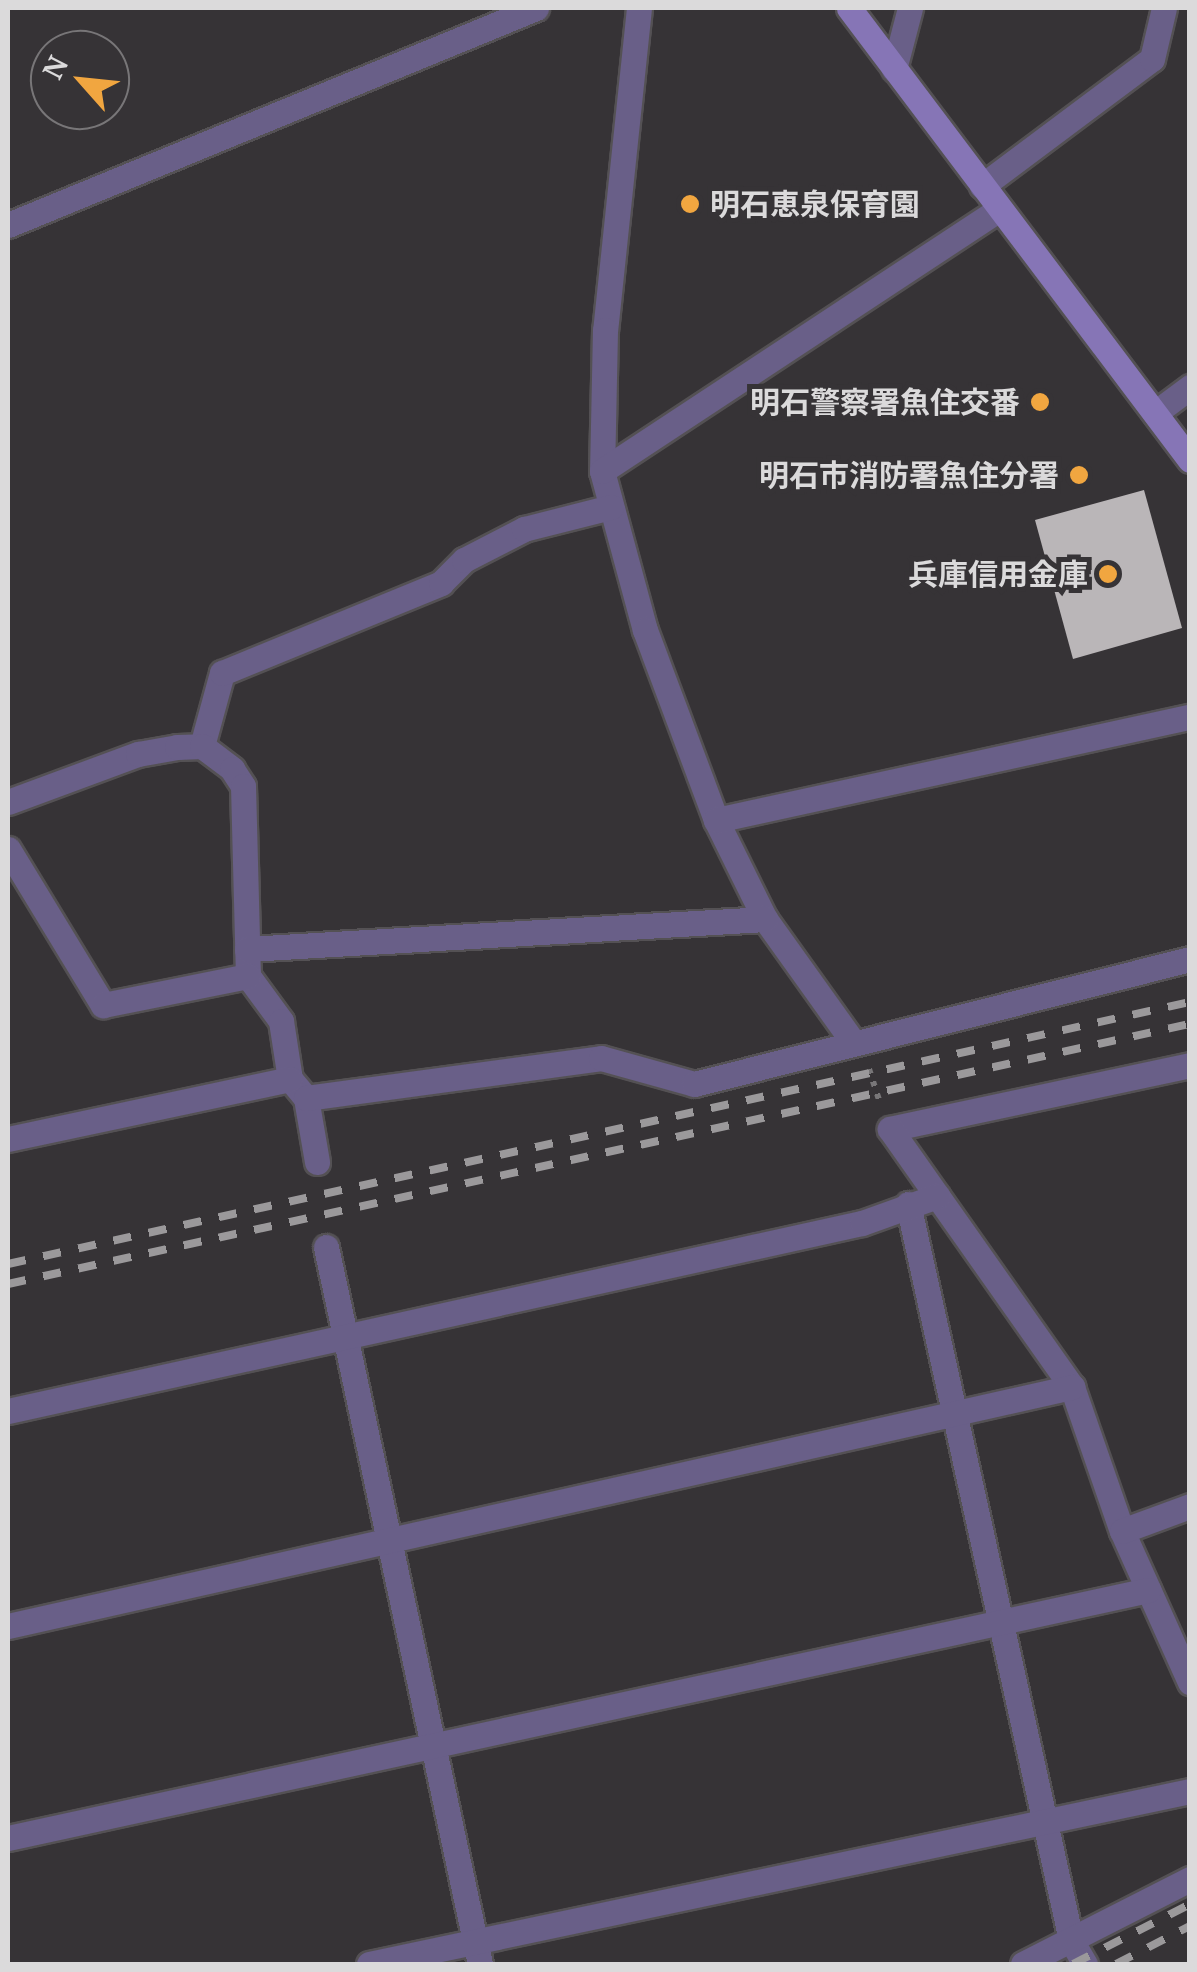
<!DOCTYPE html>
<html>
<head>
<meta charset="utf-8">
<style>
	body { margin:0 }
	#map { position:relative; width:1197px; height:1972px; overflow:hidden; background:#363336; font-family:"PT Serif","Noto Sans JP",serif }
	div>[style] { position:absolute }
	.building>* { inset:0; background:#bab6b8 }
	.path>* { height:6px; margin-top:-3px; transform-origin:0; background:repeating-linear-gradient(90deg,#787678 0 5px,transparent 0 13px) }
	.roads { filter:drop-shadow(2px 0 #545154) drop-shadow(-2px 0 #545154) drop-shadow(0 2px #545154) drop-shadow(0 -2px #545154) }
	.street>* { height:25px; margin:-12.5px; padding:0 12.5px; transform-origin:12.5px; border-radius:12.5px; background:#695f88 }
	.secondary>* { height:25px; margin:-12.5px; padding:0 12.5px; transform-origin:12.5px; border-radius:12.5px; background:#8675b6 }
	.rail>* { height:8px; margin-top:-4px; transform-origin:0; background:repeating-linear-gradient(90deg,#9b999b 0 18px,transparent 0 36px) }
	.dots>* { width:28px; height:28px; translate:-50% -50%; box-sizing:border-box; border:5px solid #363336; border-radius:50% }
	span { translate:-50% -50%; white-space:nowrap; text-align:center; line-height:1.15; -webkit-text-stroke:10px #363336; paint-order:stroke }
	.poi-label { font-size:30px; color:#dbdadb; font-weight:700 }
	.left { translate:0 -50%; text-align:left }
	.right { translate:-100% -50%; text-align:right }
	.frame { position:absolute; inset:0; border:10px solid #dbdadb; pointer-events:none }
	.north { position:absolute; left:30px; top:30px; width:100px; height:100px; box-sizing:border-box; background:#363336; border:2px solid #787678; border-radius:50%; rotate:297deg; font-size:28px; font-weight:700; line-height:40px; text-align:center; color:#dbdadb }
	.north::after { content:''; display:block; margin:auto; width:35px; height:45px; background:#f1a640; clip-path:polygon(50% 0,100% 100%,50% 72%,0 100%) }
</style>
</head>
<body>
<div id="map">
	<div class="building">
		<i style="clip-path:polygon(1144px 490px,1182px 628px,1073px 659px,1035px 520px)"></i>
	</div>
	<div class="path">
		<i style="left:869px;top:1069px;width:38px;rotate:72deg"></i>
	</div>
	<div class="roads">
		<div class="street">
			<i style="left:639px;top:8px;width:324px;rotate:96deg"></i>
			<i style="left:605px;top:330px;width:141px;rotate:91.2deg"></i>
			<i style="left:602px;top:471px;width:165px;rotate:74.9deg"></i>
			<i style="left:645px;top:630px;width:203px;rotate:69.5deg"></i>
			<i style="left:716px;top:820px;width:110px;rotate:63.7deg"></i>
			<i style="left:765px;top:919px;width:151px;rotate:54.4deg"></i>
			<i style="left:894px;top:69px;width:63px;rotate:-75.3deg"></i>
			<i style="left:982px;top:186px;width:212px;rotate:-36.8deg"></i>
			<i style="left:1152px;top:59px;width:52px;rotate:-76.8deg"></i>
			<i style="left:8px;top:225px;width:571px;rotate:-22.34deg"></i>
			<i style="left:1155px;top:413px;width:44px;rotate:-36.6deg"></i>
			<i style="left:602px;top:471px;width:474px;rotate:-33.4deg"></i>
			<i style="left:202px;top:746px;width:76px;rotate:-74.7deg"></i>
			<i style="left:222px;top:673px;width:237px;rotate:-22.3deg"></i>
			<i style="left:441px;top:583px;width:33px;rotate:-45deg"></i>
			<i style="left:464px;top:560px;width:68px;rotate:-27.3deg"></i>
			<i style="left:524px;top:529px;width:90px;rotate:-14.2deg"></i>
			<i style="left:8px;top:802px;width:139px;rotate:-20.3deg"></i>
			<i style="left:138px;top:754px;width:40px;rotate:-10deg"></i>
			<i style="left:177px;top:747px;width:25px;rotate:-2deg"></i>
			<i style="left:202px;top:746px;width:38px;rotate:37deg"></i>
			<i style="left:232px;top:769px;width:20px;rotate:57deg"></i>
			<i style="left:243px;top:786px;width:190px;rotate:88.5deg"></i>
			<i style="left:248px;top:976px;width:56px;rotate:53.7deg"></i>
			<i style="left:281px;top:1021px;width:59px;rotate:81.2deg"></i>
			<i style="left:290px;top:1079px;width:25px;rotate:50deg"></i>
			<i style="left:306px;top:1098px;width:65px;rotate:80.2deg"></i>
			<i style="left:716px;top:820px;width:485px;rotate:-12.3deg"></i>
			<i style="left:8px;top:849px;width:183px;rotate:58.7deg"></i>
			<i style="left:103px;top:1005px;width:148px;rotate:-11.3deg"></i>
			<i style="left:247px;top:949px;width:519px;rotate:-3.31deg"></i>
			<i style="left:1190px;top:1065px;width:307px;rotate:168deg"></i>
			<i style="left:890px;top:1129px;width:316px;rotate:54.8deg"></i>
			<i style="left:1072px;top:1387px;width:152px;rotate:70.9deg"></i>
			<i style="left:1122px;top:1531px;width:166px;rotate:65.8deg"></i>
			<i style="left:306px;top:1098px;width:298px;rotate:-7.7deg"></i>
			<i style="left:601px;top:1058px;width:97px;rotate:15.6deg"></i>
			<i style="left:694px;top:1084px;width:512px;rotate:-14.14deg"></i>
			<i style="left:8px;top:1139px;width:288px;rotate:-12deg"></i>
			<i style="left:908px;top:1204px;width:754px;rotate:77.51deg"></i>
			<i style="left:1071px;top:1940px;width:28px;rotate:60deg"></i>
			<i style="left:326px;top:1247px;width:733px;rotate:77.88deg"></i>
			<i style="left:8px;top:1411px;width:874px;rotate:-12.42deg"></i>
			<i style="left:862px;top:1223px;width:80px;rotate:-19.8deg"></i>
			<i style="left:1122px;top:1531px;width:72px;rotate:-20.2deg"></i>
			<i style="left:8px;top:1626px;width:1091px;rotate:-12.66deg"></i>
			<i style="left:8px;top:1838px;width:1167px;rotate:-12.27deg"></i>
			<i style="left:369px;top:1964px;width:839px;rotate:-11.9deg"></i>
			<i style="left:1023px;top:1964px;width:187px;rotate:-27deg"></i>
		</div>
		<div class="secondary">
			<i style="left:849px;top:8px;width:566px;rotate:52.97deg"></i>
		</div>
	</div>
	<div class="rail">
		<i style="left:8px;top:1264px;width:1211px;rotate:-12.5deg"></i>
		<i style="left:8px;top:1284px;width:1210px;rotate:-12.41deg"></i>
		<i style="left:1073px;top:1964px;width:131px;rotate:-27.1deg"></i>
		<i style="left:1116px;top:1964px;width:83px;rotate:-27.2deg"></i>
	</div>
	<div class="dots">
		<i style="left:690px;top:204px;background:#f1a640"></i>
		<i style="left:1040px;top:402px;background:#f1a640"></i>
		<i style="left:1079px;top:475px;background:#f1a640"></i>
		<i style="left:1108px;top:574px;background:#f1a640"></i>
	</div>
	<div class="poi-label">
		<span class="left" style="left:710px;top:204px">明石恵泉保育園</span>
		<span class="right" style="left:1020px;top:402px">明石警察署魚住交番</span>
		<span class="right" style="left:1059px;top:475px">明石市消防署魚住分署</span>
		<span class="right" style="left:1088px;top:574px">兵庫信用金庫</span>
	</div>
	<div class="frame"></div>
	<div class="north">N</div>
</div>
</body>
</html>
